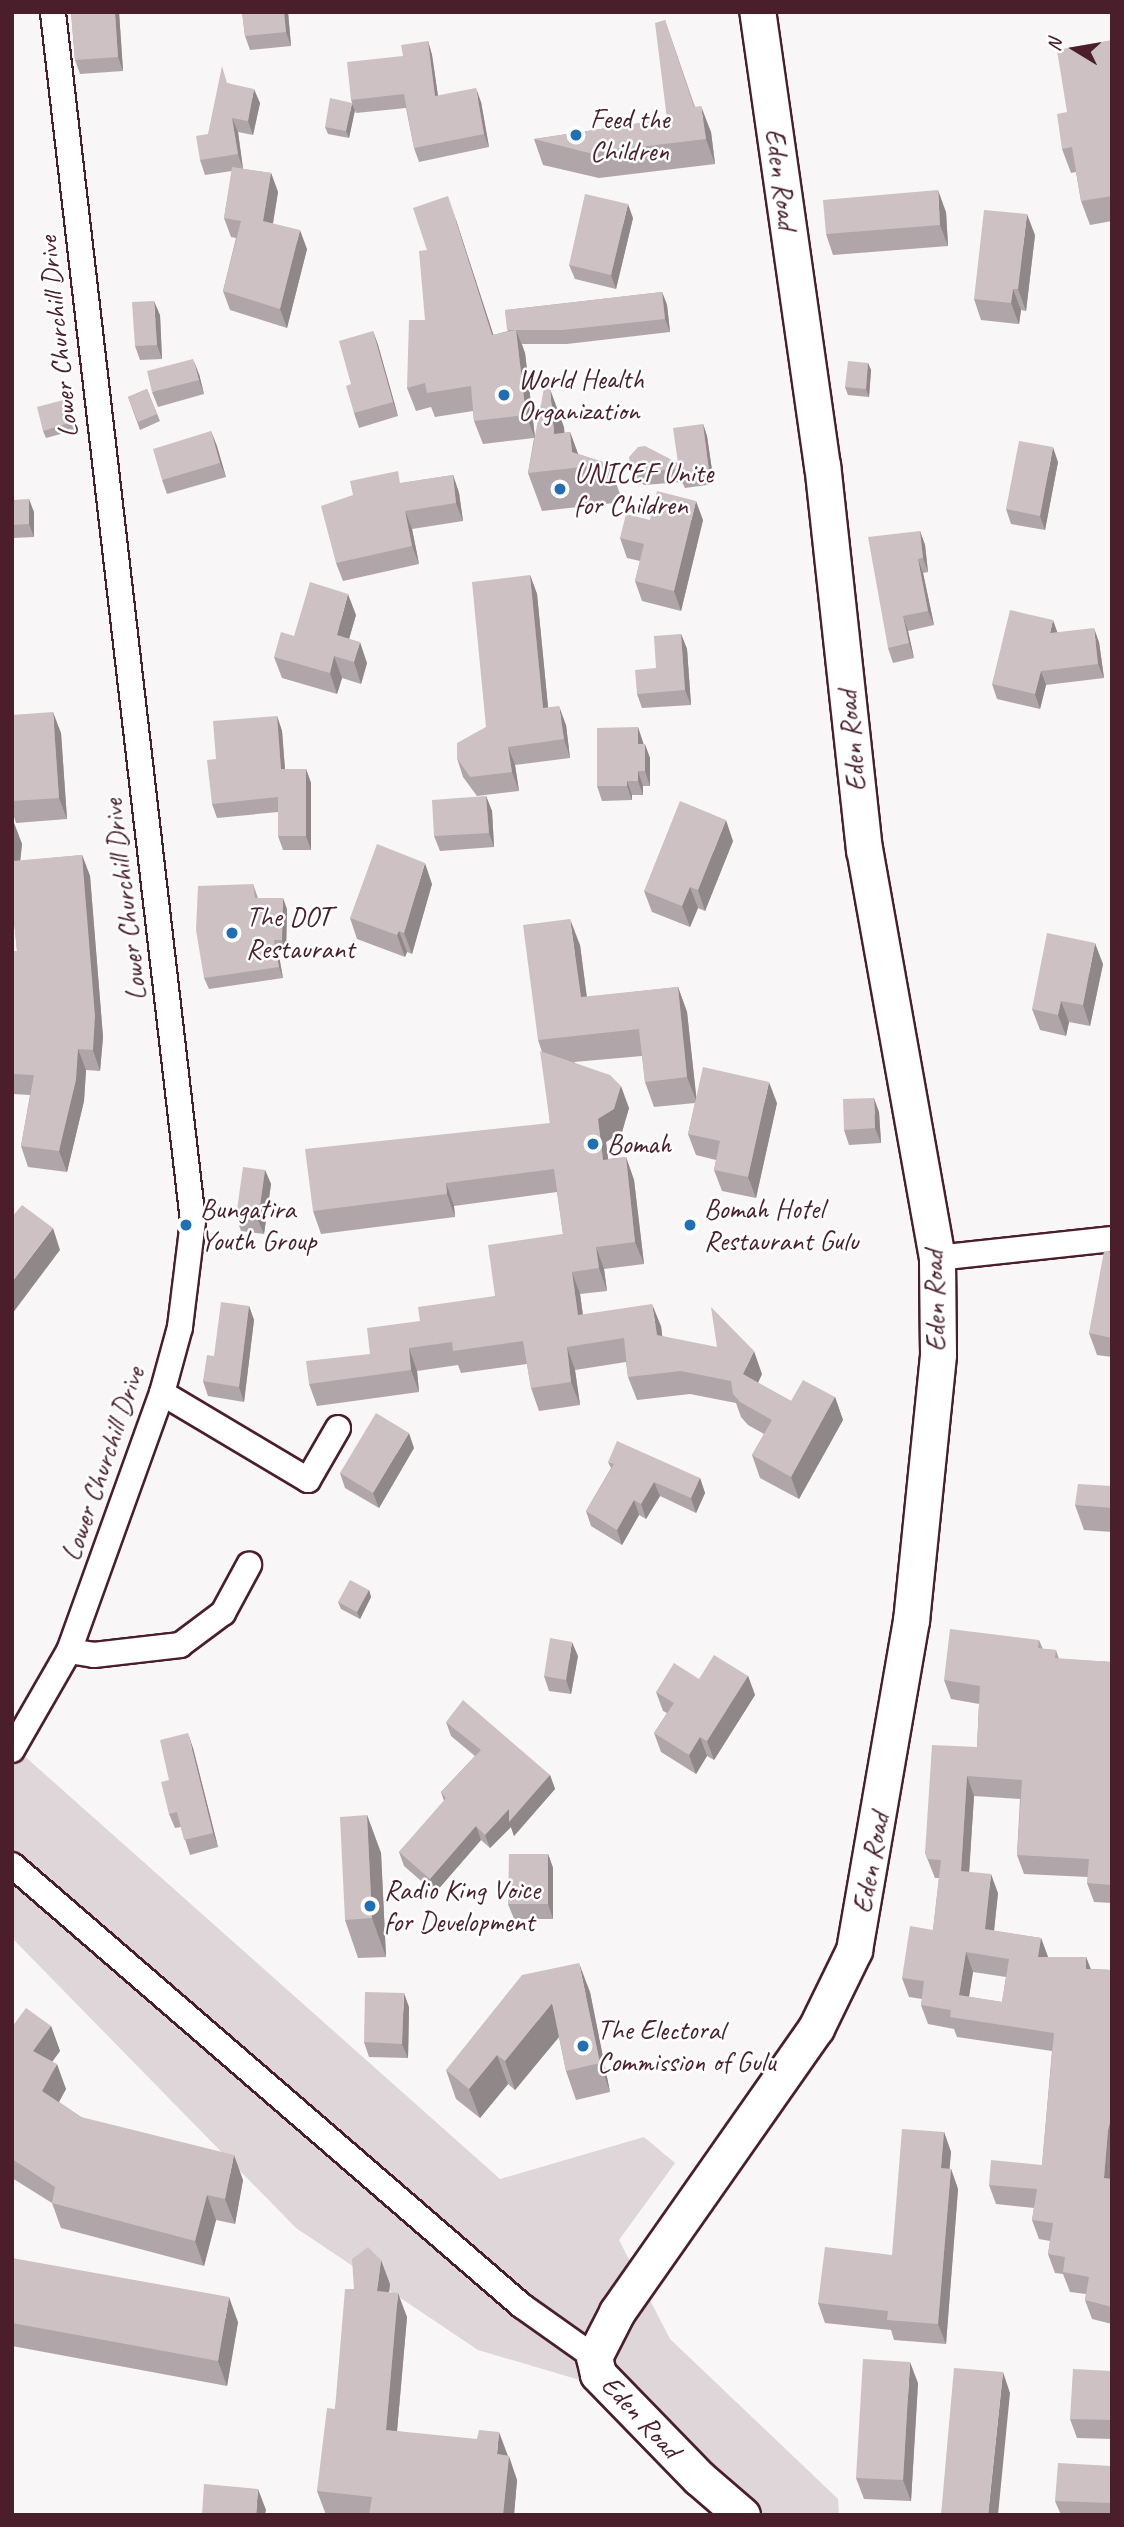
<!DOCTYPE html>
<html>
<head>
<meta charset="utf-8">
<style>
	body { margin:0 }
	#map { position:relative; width:1124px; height:2527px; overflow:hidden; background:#f8f6f7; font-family:Caveat,sans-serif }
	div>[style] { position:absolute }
	.green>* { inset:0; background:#ded6d9 }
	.roads { filter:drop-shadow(2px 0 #4a1f2b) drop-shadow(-2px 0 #4a1f2b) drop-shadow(0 2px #4a1f2b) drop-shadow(0 -2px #4a1f2b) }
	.street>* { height:24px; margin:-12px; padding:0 12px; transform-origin:12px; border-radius:12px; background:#fff }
	.secondary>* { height:35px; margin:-17.5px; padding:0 17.5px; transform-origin:17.5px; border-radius:17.5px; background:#fff }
	.wall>* { inset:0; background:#b0a6a9 }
	.shaded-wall>* { inset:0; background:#908789 }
	.building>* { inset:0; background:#cdc1c4 }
	.dots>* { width:19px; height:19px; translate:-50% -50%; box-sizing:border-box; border:4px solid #fff; border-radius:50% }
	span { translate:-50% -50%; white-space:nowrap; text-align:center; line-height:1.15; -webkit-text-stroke:5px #fff; paint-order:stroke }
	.poi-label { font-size:28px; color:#4a1f2b }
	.left { translate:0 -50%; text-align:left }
	.street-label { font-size:28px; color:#4a1f2b }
	.frame { position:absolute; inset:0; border:14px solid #4a1f2b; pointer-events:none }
	.north { position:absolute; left:1040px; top:14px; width:70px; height:70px; -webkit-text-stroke:5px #fff; paint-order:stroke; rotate:281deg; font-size:19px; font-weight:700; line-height:28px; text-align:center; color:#4a1f2b }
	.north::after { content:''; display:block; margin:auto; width:24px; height:32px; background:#4a1f2b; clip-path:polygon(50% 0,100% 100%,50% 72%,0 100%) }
</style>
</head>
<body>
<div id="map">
	<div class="green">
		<i style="clip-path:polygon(12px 1745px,500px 2179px,644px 2137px,675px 2163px,619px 2240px,670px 2339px,838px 2499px,839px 2515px,764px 2515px,627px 2394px,478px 2350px,296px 2228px,12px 1938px)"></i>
	</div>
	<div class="roads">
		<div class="street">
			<i style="left:937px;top:1258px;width:176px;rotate:-6.2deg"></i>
			<i style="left:162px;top:1393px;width:170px;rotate:30.8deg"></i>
			<i style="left:308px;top:1480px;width:60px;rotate:-60deg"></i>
			<i style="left:69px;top:1651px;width:25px;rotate:9deg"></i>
			<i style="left:94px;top:1655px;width:87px;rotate:-6.6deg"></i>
			<i style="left:180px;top:1645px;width:54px;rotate:-36.7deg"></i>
			<i style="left:223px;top:1613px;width:55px;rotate:-61.6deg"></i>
			<i style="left:12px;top:1750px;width:114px;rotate:-60.1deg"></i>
			<i style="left:69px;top:1651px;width:274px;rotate:-70.2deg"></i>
			<i style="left:162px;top:1393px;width:68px;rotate:-74.7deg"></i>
			<i style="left:180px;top:1327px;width:107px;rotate:-83deg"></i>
			<i style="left:193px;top:1221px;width:1217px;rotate:-96.61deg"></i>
			<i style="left:12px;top:1865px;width:674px;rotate:40.85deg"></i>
			<i style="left:522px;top:2306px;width:88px;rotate:35.3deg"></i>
		</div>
		<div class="secondary">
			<i style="left:742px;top:2515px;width:57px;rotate:-139.3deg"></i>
			<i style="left:699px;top:2478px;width:145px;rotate:-134.2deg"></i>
			<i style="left:598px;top:2374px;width:17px;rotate:-103deg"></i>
			<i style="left:594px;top:2357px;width:51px;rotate:-62.9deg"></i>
			<i style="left:617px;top:2312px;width:347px;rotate:-55deg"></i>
			<i style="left:816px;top:2028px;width:87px;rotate:-64deg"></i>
			<i style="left:854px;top:1950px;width:334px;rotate:-80.2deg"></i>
			<i style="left:911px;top:1621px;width:268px;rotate:-84.2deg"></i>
			<i style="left:938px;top:1354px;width:96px;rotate:-90.6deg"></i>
			<i style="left:937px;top:1258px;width:414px;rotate:-100.1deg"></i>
			<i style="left:864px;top:850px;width:386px;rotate:-96.2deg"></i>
			<i style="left:822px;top:466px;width:459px;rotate:-98.1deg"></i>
		</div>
	</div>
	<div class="wall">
		<i style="clip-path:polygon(71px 12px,119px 12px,123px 71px,80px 74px,75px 60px)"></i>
		<i style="clip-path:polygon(242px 12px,288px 12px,291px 46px,250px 50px,245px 36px)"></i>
		<i style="clip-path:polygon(665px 20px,695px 107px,711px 132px,715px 164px,599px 178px,543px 165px,534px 139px,667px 119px)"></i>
		<i style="clip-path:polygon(1112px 40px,1112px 221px,1090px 225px,1081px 201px,1076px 172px,1071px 173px,1062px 149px)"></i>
		<i style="clip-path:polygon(428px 41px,432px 55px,438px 96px,481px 102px,489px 147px,419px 162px,414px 148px,406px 108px,356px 113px,351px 100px,403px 56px)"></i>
		<i style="clip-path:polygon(228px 83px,260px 103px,253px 135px,238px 132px,243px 169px,271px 173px,278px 192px,273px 224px,307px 249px,287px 328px,230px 310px,223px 291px,236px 238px,231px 237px,224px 218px,232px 171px,205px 175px,200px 160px,208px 134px)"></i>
		<i style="clip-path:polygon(355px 110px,349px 138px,328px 134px,325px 127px)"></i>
		<i style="clip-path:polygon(946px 212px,948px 246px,833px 255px,826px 234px)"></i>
		<i style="clip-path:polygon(633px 218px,616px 289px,575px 279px,569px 265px)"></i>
		<i style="clip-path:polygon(456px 220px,493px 335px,508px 331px,505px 310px,662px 292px,667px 305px,670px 332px,567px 344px,522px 344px,525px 353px,535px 437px,564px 427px,564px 433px,570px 432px,578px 454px,609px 464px,623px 502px,542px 511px,528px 473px,534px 438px,483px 444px,474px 421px,473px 411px,435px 417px,431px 407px,416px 411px,407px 388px,425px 320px,427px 250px)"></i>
		<i style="clip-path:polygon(1035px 235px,1026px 311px,1021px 310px,1019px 324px,981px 320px,974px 299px)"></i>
		<i style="clip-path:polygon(160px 315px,162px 359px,140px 360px,135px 346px)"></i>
		<i style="clip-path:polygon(373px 331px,378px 345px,398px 416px,359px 428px,354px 413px,351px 384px)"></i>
		<i style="clip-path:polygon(868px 363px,871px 370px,869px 397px,848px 395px,845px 387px)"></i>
		<i style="clip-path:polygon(199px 374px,204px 394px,158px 407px,152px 392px)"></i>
		<i style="clip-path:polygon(147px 389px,160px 421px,140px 430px,128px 397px)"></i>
		<i style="clip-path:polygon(67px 399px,75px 430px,46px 438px,43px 431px)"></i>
		<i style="clip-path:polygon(703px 424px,707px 436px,714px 484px,685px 488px,682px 482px,644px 485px,634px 476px,630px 464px,678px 463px)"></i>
		<i style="clip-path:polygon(211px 431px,226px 477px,167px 494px,162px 480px)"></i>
		<i style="clip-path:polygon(1058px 462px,1045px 530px,1011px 524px,1006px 509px)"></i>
		<i style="clip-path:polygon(453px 475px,459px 493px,463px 521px,412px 529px,419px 564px,343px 581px,336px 563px,402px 483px)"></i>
		<i style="clip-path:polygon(12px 500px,34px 512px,34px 537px,12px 538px)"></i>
		<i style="clip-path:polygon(650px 520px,703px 520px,681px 611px,642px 601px,635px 581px,640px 561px,627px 558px,620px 538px)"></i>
		<i style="clip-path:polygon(920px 531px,925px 545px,928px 572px,923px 573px,934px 625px,908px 631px,914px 658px,893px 663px,888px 648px)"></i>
		<i style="clip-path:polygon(530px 575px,537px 594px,548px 708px,566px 725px,570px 758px,515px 765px,519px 791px,477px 796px,463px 777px,457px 758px,486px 727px)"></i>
		<i style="clip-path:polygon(356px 615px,349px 639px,367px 663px,361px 684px,342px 678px,337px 694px,282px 678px,274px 657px,294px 636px)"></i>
		<i style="clip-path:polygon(1057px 632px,1099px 642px,1104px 678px,1046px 685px,1040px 709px,997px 699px,992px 684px)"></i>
		<i style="clip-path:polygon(681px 634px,687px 649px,691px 705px,642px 708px,637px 694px)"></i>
		<i style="clip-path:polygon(12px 715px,61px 733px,67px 819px,16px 823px,12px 811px)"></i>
		<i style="clip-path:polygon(277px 716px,282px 731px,285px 769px,306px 769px,311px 783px,311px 850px,283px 850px,278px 836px,278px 812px,217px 818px,212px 804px,216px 759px)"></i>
		<i style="clip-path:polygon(643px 742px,650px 758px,650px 786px,643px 786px,643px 795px,632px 795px,632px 800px,602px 801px,597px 786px)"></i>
		<i style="clip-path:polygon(486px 796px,492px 811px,494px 847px,440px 851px,434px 836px)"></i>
		<i style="clip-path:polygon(12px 823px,14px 823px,22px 844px,20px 861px,82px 855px,90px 876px,103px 1037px,100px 1071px,86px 1070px,84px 1101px,67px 1172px,28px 1167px,21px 1146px,30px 1095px,12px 1094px,12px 952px,17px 951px,14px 921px,12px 921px)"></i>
		<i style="clip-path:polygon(733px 841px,705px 911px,698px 908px,690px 927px,652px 912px,644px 891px)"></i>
		<i style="clip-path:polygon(253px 884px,258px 898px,287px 909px,286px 951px,278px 951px,283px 978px,209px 989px,204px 978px)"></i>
		<i style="clip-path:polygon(432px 884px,412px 954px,407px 952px,405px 957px,357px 939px,350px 918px)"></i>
		<i style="clip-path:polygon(580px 945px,587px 997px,678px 987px,687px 1012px,696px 1097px,777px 1103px,756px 1198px,722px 1191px,714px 1170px,716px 1160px,696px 1155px,688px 1134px,695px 1103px,654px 1107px,645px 1082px,642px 1056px,574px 1062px,629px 1108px,622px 1132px,606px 1142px,608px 1159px,626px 1157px,634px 1180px,644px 1264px,604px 1269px,607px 1291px,580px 1294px,583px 1315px,661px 1326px,662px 1336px,762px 1374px,758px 1383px,791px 1401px,835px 1397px,843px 1420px,799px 1499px,760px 1478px,752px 1455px,764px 1434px,748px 1425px,741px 1417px,736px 1403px,690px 1394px,637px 1400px,628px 1377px,626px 1362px,575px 1370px,580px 1405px,539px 1411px,531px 1388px,527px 1364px,461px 1373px,458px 1365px,417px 1371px,419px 1392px,317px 1406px,309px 1384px,370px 1354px,420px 1321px,495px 1296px,563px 1234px,557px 1192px,454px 1206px,455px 1217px,321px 1234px,313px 1211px,550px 1123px,542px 1052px,538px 1040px)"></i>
		<i style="clip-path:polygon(1103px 964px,1090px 1026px,1069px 1022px,1066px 1036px,1040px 1030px,1032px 1009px)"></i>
		<i style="clip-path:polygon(879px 1112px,881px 1143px,849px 1145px,844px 1130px)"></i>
		<i style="clip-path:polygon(265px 1170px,271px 1184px,264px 1234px,241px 1231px,236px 1217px)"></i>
		<i style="clip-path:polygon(1112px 1252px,1112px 1357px,1097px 1355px,1089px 1333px)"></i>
		<i style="clip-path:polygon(249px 1306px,254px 1320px,244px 1402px,208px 1396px,203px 1381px,214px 1356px)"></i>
		<i style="clip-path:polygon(414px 1448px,379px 1508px,345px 1488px,340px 1473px)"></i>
		<i style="clip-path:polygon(608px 1462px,700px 1478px,705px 1493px,696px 1513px,660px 1496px,646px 1519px,639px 1515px,622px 1545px,591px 1526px,586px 1511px,611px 1468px)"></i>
		<i style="clip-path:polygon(1112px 1486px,1112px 1532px,1084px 1530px,1075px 1505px)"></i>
		<i style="clip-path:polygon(369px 1590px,371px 1597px,360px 1619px,341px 1609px,338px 1602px)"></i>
		<i style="clip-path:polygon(evenodd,1039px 1640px,1043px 1649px,1056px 1650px,1059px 1659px,1112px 1662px,1112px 1903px,1094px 1902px,1087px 1883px,1088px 1877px,1024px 1874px,1017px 1855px,1020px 1799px,974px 1796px,969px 1872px,998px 1893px,994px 1931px,1041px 1938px,1048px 1957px,1086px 1957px,1091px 1969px,1112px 1970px,1112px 2324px,1092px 2319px,1085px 2300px,1086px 2294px,1070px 2292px,1063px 2274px,1055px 2273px,1048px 2254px,1050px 2241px,1039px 2239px,1032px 2220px,1034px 2208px,996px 2204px,989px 2185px,1042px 2165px,1052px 2051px,957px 2037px,954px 2029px,928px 2024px,921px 2005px,922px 1999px,909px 1997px,902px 1978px,933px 1930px,939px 1878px,935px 1878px,925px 1853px,977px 1747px,979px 1704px,951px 1699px,944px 1680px,1039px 1640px,973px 1972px,1006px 1977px,1002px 2002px,969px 1997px,973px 1972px)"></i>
		<i style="clip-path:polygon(578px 1656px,571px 1694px,549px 1691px,544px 1676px)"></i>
		<i style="clip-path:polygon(748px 1676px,755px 1695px,714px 1760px,707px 1756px,696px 1774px,661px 1752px,654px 1733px,667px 1713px,663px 1711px,656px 1692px,699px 1679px)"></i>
		<i style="clip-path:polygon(446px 1722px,550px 1775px,555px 1789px,514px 1836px,511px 1827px,490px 1848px,481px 1840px,435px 1893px,404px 1866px,399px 1852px,444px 1801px,441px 1792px,475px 1756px,451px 1736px)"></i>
		<i style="clip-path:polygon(193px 1748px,218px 1847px,190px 1855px,181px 1827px,175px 1828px,169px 1814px,169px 1780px)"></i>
		<i style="clip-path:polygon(367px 1815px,381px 1853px,386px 1957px,358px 1958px,345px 1920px)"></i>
		<i style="clip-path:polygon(548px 1854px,553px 1868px,553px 1919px,514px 1919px,508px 1904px)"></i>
		<i style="clip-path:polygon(590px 1992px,610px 2092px,576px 2100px,566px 2071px,559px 2037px,515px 2090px,508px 2084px,480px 2118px,456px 2099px,446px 2070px)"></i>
		<i style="clip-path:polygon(409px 2007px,408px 2058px,369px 2057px,364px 2042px)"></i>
		<i style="clip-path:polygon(51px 2026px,60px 2051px,52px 2061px,66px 2089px,59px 2102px,81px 2117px,243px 2180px,235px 2224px,216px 2220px,204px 2266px,61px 2228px,52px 2203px,12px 2178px,12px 2027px)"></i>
		<i style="clip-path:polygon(944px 2132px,951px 2152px,949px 2169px,951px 2169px,958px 2189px,946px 2344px,894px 2340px,891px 2330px,825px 2323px,818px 2303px,892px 2255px)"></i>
		<i style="clip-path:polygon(12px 2258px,238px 2322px,227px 2386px,12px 2346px)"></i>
		<i style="clip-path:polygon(390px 2284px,389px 2292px,407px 2317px,397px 2431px,508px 2456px,517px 2480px,514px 2515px,326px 2515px,317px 2491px,335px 2409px,354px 2289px)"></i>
		<i style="clip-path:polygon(1112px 2371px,1112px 2439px,1077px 2438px,1070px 2419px)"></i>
		<i style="clip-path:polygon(918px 2383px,911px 2501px,864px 2499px,856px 2478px)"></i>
		<i style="clip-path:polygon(1112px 2466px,1112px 2515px,1061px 2515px,1055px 2501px)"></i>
	</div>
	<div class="shaded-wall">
		<i style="clip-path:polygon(115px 12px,119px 12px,123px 71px,118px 57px)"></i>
		<i style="clip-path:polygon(284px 12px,288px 12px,291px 46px,286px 32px)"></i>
		<i style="clip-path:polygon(428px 41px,432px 55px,440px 110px,435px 96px)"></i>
		<i style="clip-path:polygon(476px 88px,481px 102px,489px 147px,484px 134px)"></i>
		<i style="clip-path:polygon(254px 89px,260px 103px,253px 135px,248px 121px)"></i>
		<i style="clip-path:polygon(352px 103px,355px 110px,349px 138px,346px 131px)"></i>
		<i style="clip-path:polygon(701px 106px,711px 132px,715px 164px,706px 139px)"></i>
		<i style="clip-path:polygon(232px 118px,238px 132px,243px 169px,238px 154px)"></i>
		<i style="clip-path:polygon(271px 173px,278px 192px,270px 240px,263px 221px)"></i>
		<i style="clip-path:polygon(938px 190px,946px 212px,948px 246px,940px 225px)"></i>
		<i style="clip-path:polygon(448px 196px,456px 220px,501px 358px,492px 335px)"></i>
		<i style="clip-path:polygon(628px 204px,633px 218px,616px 289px,611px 275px)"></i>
		<i style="clip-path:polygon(1027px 214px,1035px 235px,1026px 311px,1018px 289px)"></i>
		<i style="clip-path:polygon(300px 230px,307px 249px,287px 328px,280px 309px)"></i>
		<i style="clip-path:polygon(1013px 289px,1021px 310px,1019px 324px,1011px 303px)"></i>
		<i style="clip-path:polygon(662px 292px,667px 305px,670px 332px,665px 319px)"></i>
		<i style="clip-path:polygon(154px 301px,160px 315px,162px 359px,157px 345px)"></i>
		<i style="clip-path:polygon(516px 330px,525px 353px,535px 438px,526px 415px)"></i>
		<i style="clip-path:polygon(373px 331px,378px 345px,398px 416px,393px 402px)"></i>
		<i style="clip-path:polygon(193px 359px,199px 374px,204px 394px,199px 380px)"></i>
		<i style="clip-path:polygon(868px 363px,871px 370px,869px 397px,866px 389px)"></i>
		<i style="clip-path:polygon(550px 389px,564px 427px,568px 468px,554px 434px)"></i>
		<i style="clip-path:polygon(703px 424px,707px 436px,714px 484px,709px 471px)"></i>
		<i style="clip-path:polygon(211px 431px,217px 446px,226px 477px,220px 463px)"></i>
		<i style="clip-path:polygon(570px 432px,583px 467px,572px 452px)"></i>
		<i style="clip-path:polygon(1053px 447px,1058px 462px,1045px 530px,1040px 516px)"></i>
		<i style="clip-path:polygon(453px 475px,459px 493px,463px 521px,456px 503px)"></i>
		<i style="clip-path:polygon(29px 499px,34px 512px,34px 537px,29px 524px)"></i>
		<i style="clip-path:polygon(696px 501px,703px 520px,681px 611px,674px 591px)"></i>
		<i style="clip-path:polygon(405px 511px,412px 529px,419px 564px,412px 546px)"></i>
		<i style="clip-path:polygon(920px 531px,925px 545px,928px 572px,923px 558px)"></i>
		<i style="clip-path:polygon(918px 559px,923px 573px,934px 625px,928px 611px)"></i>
		<i style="clip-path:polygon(530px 575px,537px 594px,550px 727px,543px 708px)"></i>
		<i style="clip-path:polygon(348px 594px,356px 615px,344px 656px,337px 635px)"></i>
		<i style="clip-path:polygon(903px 616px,908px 631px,914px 658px,909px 643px)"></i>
		<i style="clip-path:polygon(1053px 620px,1058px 634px,1050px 633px)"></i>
		<i style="clip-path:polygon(1094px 628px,1099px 642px,1104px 678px,1098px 664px)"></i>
		<i style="clip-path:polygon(681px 634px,687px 649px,691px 705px,685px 690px)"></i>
		<i style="clip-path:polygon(360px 642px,367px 663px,361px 684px,354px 662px)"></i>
		<i style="clip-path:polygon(334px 656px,342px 678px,337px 694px,330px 673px)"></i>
		<i style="clip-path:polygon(1041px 671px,1046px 685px,1040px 709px,1035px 694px)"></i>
		<i style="clip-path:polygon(559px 706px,566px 725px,570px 758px,564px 739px)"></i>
		<i style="clip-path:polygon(53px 712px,61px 733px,67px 819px,59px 798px)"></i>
		<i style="clip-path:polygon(277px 716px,282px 731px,286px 783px,281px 769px)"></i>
		<i style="clip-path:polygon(638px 727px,643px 742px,643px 758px,638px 744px)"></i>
		<i style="clip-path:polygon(645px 744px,650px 758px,650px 786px,645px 771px)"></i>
		<i style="clip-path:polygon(508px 747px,515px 765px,519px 791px,512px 772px)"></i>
		<i style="clip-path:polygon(306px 769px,311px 783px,311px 850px,306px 836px)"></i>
		<i style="clip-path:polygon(638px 771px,643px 786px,643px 795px,638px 781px)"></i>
		<i style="clip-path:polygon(627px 781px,632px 795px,632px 800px,627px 786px)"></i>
		<i style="clip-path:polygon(486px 796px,492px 811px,494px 847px,489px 833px)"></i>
		<i style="clip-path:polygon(726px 820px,733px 841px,705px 911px,698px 890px)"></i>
		<i style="clip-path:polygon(14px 823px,22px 844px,18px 882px,12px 866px,12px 842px)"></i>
		<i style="clip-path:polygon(82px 855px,90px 876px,103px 1037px,100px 1071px,93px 1050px)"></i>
		<i style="clip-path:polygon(425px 863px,432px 884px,412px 954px,404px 933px)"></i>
		<i style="clip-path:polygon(690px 887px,698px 908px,690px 927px,682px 906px)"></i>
		<i style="clip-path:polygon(283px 898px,287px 909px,286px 951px,282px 940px)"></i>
		<i style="clip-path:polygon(570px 919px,580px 945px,590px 1023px,581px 997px)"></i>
		<i style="clip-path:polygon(399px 931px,407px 952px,405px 957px,397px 935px)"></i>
		<i style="clip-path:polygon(274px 940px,278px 951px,283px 978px,279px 967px)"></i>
		<i style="clip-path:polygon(1095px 943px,1103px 964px,1090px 1026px,1083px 1005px)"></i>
		<i style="clip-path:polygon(678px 987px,687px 1012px,697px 1103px,687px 1077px)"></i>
		<i style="clip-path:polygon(1061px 1001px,1069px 1022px,1066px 1036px,1058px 1015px)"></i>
		<i style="clip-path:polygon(78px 1049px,86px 1070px,84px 1101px,67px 1172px,59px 1151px)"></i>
		<i style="clip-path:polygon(769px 1082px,777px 1103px,756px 1198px,748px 1177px)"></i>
		<i style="clip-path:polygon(621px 1086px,629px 1108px,622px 1132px,606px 1142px,611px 1182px,603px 1160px,598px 1119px)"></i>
		<i style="clip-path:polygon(874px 1098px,879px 1112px,881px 1143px,875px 1128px)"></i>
		<i style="clip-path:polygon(626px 1157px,634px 1180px,644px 1264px,635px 1242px)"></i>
		<i style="clip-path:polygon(265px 1170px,271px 1184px,264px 1234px,258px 1220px)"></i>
		<i style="clip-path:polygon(446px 1183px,454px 1206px,455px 1217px,447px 1194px)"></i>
		<i style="clip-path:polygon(53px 1228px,60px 1250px,12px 1314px,12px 1282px)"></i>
		<i style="clip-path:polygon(596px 1247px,604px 1269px,607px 1291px,599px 1268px)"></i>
		<i style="clip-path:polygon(572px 1272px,580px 1294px,586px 1338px,578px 1315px)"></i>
		<i style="clip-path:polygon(652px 1304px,661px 1326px,665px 1358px,657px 1335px)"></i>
		<i style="clip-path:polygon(249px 1306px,254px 1320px,244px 1402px,239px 1387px)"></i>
		<i style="clip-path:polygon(567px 1347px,575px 1370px,580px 1405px,571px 1382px)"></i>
		<i style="clip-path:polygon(409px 1348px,417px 1371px,419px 1392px,411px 1370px)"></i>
		<i style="clip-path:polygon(754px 1351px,762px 1374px,751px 1397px,743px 1374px)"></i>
		<i style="clip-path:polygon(835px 1397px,843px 1420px,799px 1499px,791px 1477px)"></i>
		<i style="clip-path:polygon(409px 1433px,414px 1448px,379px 1508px,373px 1493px)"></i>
		<i style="clip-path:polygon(700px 1478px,705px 1493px,696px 1513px,691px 1498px)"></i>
		<i style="clip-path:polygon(654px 1482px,660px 1496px,646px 1519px,641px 1504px)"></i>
		<i style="clip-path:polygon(634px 1500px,639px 1515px,622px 1545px,617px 1530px)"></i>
		<i style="clip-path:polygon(369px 1590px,371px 1597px,360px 1619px,357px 1612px)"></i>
		<i style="clip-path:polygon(572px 1642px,578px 1656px,571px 1694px,566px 1680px)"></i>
		<i style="clip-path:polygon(748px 1676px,755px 1695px,714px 1760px,707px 1741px)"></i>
		<i style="clip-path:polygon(188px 1733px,193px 1748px,218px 1847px,213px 1833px)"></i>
		<i style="clip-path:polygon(700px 1737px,707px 1756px,696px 1774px,689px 1755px)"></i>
		<i style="clip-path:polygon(550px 1775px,555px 1789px,514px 1836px,511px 1827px,490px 1848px,485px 1835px,509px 1809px)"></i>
		<i style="clip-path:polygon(967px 1776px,974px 1796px,968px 1890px,961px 1871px)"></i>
		<i style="clip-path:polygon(367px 1815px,381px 1853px,386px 1957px,372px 1918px)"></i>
		<i style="clip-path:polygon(476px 1826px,481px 1840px,435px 1893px,430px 1879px)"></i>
		<i style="clip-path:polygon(548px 1854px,553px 1868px,553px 1919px,548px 1904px)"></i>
		<i style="clip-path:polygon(991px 1874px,998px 1893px,992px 1949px,985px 1929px)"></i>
		<i style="clip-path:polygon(1041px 1938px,1048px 1957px,1038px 1957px)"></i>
		<i style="clip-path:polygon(966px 1952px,973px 1972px,966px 2014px,959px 1995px)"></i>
		<i style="clip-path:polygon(1086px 1957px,1093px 1976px,1086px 1969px)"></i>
		<i style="clip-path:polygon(579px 1963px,590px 1992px,610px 2092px,600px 2063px)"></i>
		<i style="clip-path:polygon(404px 1993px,409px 2007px,408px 2058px,402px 2044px)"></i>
		<i style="clip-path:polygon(552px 2003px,563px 2032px,515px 2090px,505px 2061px)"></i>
		<i style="clip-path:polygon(51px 2026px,60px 2051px,42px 2076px,33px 2051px)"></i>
		<i style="clip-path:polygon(497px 2055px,508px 2084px,480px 2118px,469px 2089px)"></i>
		<i style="clip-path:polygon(57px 2064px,66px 2089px,51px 2116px,42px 2091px)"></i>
		<i style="clip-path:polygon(1110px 2122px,1112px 2128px,1112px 2185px,1104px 2178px,1108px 2130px)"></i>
		<i style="clip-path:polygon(944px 2132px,951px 2152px,948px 2188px,941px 2168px)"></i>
		<i style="clip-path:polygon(234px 2155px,243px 2180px,235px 2224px,225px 2199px)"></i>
		<i style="clip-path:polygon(951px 2169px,958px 2189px,946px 2344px,938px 2324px)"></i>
		<i style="clip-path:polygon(207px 2195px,216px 2220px,204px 2266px,195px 2241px)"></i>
		<i style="clip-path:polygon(381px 2260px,390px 2284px,386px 2315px,377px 2291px)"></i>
		<i style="clip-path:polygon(398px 2293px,407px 2317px,395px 2454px,386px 2430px)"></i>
		<i style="clip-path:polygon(229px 2297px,238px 2322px,227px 2386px,218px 2361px)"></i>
		<i style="clip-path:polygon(910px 2362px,918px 2383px,911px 2501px,903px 2480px)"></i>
		<i style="clip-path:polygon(1003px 2372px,1010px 2393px,998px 2515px,988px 2515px)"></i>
		<i style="clip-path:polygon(499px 2432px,508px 2456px,497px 2454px)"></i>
		<i style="clip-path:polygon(509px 2456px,517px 2480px,514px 2515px,503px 2515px)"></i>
		<i style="clip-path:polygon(258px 2489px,266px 2510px,265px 2515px,256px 2515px)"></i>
	</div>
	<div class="building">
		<i style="clip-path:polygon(71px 12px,115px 12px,118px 57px,75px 60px)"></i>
		<i style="clip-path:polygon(242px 12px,284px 12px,286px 32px,245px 36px)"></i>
		<i style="clip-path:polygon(665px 20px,694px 107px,701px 106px,706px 139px,589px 153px,534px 139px,667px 119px,655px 23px)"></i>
		<i style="clip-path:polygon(1112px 40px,1112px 196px,1081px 201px,1072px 147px,1062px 149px,1057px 114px,1067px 112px,1057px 50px)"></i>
		<i style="clip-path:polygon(428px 41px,435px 96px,476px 88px,484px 134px,414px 148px,404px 94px,351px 100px,347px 62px,403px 56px,401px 45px)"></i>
		<i style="clip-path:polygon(222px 66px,227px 83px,254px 89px,248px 121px,232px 118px,238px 154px,200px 160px,196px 136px,208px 134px)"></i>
		<i style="clip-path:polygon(330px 98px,352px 103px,346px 131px,325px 127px)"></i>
		<i style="clip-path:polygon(232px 167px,271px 173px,263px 221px,300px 230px,280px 309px,223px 291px,241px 221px,224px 218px)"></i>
		<i style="clip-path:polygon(938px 190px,940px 225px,826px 234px,823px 200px)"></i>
		<i style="clip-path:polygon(585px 194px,628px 204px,611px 275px,569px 265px)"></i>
		<i style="clip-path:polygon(448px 196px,492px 335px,516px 330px,526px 415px,474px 421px,471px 386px,427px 393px,425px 383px,407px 388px,409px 320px,425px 320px,419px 251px,427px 250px,413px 208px)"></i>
		<i style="clip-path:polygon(984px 210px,1027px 214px,1018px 289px,1013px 289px,1011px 303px,974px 299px)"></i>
		<i style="clip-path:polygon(662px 292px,665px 319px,562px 330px,507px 330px,505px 310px)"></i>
		<i style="clip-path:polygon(154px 301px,157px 345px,135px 346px,132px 302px)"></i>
		<i style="clip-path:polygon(373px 331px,393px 402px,354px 413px,346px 386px,351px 384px,339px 341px)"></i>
		<i style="clip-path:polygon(193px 359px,199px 380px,152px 392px,147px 371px)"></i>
		<i style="clip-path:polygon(848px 361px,868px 363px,866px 389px,845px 387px)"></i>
		<i style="clip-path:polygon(544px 388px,550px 389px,554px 434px,570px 432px,572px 452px,609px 464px,528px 473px)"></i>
		<i style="clip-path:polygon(147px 389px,157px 414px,138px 422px,128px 397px)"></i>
		<i style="clip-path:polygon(67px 399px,72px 422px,43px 431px,37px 407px)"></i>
		<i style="clip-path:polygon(703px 424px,709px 471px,680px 476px,679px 469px,640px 472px,630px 464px,629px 457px,638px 447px,645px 446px,678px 463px,673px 428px)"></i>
		<i style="clip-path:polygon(211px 431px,220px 463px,162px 480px,153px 449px)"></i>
		<i style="clip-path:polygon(1019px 441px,1053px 447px,1040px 516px,1006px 509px)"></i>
		<i style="clip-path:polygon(398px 471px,400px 483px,453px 475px,456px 503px,405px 511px,412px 546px,336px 563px,321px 506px,353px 495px,350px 481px)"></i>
		<i style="clip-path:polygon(657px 491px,696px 501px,674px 591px,635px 581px,644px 544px,620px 538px,626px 514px,650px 520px)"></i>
		<i style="clip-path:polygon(29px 499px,29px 524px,12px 525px,12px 500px)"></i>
		<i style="clip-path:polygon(920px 531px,923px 558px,918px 559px,928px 611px,903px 616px,909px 643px,888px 648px,868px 537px)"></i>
		<i style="clip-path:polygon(530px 575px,543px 708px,559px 706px,564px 739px,508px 747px,512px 772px,470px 777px,457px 758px,457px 743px,486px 727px,472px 582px)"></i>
		<i style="clip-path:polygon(310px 582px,348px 594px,337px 635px,360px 642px,354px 662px,334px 656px,330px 673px,274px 657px,281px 632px,294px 636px)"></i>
		<i style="clip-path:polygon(1010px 610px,1053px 620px,1050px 633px,1094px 628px,1098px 664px,1041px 671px,1035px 694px,992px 684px)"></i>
		<i style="clip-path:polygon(681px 634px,685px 690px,637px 694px,635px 670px,656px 668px,654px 636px)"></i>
		<i style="clip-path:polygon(53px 712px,59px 798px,12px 801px,12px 715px)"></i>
		<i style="clip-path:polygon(277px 716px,281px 769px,306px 769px,306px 836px,278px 836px,278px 797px,212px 804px,207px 760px,216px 759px,213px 721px)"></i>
		<i style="clip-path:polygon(638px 727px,638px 744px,645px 744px,645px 771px,638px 771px,638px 781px,627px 781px,627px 786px,597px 786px,597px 728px)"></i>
		<i style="clip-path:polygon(486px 796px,489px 833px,434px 836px,432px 800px)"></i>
		<i style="clip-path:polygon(680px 801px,726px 820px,698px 890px,690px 887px,682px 906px,644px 891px)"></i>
		<i style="clip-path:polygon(12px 823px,14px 823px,12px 842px)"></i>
		<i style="clip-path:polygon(377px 844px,425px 863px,404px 933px,399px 931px,397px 935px,350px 918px)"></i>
		<i style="clip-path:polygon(82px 855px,95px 1016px,93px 1050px,78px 1049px,76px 1080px,59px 1151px,21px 1146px,34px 1075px,12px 1074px,12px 952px,17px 951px,12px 900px,12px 861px)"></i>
		<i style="clip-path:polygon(253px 884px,255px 898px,283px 898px,282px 940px,274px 940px,279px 967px,204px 978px,196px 930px,198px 886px)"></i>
		<i style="clip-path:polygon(570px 919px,581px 997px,678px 987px,687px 1077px,645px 1082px,639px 1029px,538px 1040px,523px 925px)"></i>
		<i style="clip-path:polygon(1047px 933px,1095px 943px,1083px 1005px,1061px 1001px,1058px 1015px,1032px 1009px)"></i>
		<i style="clip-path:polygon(540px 1051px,610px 1075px,621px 1086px,614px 1109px,598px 1119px,603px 1160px,626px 1157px,635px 1242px,596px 1247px,599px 1268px,572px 1272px,578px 1315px,652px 1304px,657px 1335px,717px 1347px,711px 1307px,754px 1351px,743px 1374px,791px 1401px,803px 1380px,835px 1397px,791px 1477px,752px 1455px,772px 1420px,740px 1402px,733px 1394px,731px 1381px,681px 1371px,628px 1377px,624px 1338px,567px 1347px,571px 1382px,531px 1388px,523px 1341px,453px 1351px,452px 1342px,409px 1348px,411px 1370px,309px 1384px,306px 1361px,370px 1354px,367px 1328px,420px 1321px,418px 1307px,495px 1296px,488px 1245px,563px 1234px,554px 1169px,446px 1183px,447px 1194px,313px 1211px,305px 1149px,550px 1123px)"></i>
		<i style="clip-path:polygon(703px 1067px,769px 1082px,748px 1177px,714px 1170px,720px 1141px,688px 1134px)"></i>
		<i style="clip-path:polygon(874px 1098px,875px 1128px,844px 1130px,843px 1099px)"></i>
		<i style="clip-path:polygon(243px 1167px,265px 1170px,258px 1220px,236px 1217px)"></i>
		<i style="clip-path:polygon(22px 1205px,53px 1228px,12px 1282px,12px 1217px)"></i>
		<i style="clip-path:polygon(1104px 1251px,1112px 1252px,1112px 1338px,1089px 1333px)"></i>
		<i style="clip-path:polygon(221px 1302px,249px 1306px,239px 1387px,203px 1381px,207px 1355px,214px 1356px)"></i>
		<i style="clip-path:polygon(376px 1413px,409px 1433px,373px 1493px,340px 1473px)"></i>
		<i style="clip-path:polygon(617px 1441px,700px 1478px,691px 1498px,654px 1482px,641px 1504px,634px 1500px,617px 1530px,586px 1511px,614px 1464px,608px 1462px)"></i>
		<i style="clip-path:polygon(1078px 1484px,1112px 1486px,1112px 1508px,1075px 1505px)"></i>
		<i style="clip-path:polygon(350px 1580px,369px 1590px,357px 1612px,338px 1602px)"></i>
		<i style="clip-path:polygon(evenodd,950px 1629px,1039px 1640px,1038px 1648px,1056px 1650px,1055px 1658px,1112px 1662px,1112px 1885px,1087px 1883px,1089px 1859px,1017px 1855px,1022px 1780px,967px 1776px,961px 1871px,991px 1874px,985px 1929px,1041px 1938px,1038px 1957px,1086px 1957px,1086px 1969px,1112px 1970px,1112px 2123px,1110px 2122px,1108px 2130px,1104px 2178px,1112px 2179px,1112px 2307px,1085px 2300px,1089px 2277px,1063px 2272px,1065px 2257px,1048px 2254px,1053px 2223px,1032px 2220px,1037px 2189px,989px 2185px,991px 2160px,1042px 2165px,1054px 2033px,950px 2017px,951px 2010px,921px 2005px,924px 1981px,902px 1978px,910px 1926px,933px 1930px,941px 1860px,928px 1859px,925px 1853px,932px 1745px,977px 1747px,980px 1686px,944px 1680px,950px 1629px,966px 1952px,1009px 1959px,1002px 2002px,959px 1995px,966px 1952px)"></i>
		<i style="clip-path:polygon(550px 1638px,572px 1642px,566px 1680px,544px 1676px)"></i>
		<i style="clip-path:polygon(714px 1655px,748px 1676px,707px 1741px,700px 1737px,689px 1755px,654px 1733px,674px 1703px,656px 1692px,674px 1663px,699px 1679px)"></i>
		<i style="clip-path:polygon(463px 1700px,550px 1775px,509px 1822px,509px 1809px,485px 1835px,476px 1826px,430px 1879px,399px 1852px,446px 1798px,441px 1792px,481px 1750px,446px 1722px)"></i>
		<i style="clip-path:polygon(188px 1733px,213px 1833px,184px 1840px,177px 1812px,169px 1814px,161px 1782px,169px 1780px,160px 1740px)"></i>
		<i style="clip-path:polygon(367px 1815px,372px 1918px,345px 1920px,340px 1817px)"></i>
		<i style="clip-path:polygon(509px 1854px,548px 1854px,548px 1904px,508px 1904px)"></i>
		<i style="clip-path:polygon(579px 1963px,600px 2063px,566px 2071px,552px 2003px,505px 2061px,497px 2055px,469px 2089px,446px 2070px,522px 1975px)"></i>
		<i style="clip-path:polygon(365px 1992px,404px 1993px,402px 2044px,364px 2042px)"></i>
		<i style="clip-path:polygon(26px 2008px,51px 2026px,33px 2051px,57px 2064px,42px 2091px,81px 2117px,234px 2155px,225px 2199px,207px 2195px,195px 2241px,52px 2203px,55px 2187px,12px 2159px,12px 2027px)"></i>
		<i style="clip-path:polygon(902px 2129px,944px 2132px,941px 2168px,951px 2169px,938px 2324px,887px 2320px,888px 2311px,818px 2303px,825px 2247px,892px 2255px)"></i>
		<i style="clip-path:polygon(368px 2247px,381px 2260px,377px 2291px,398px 2293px,386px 2430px,477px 2439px,479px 2430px,499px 2432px,497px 2454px,509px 2456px,503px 2515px,369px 2515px,372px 2497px,317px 2491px,327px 2408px,335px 2409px,345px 2289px,354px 2289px,352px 2259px)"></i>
		<i style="clip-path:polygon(12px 2258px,229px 2297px,218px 2361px,12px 2323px)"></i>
		<i style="clip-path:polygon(863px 2359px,910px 2362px,903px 2480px,856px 2478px)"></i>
		<i style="clip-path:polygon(954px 2368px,1003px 2372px,988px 2515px,941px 2515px)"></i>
		<i style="clip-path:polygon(1073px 2369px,1112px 2371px,1112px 2420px,1070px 2419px)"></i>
		<i style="clip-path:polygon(1058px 2463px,1112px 2466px,1112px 2503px,1055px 2501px)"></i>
		<i style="clip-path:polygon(204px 2484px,258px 2489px,256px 2515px,202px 2515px)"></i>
	</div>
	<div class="dots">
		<i style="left:576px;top:135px;background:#1f6fb2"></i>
		<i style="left:504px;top:395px;background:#1f6fb2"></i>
		<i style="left:560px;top:489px;background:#1f6fb2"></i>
		<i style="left:232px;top:933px;background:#1f6fb2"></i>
		<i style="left:593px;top:1144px;background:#1f6fb2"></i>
		<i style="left:186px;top:1225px;background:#1f6fb2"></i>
		<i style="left:690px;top:1225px;background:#1f6fb2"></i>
		<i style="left:370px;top:1906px;background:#1f6fb2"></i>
		<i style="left:583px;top:2046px;background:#1f6fb2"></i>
	</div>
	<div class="poi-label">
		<span class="left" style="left:590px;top:135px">Feed the<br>Children</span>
		<span class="left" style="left:518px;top:395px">World Health<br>Organization</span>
		<span class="left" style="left:574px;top:489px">UNICEF Unite<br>for Children</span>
		<span class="left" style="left:246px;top:933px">The DOT<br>Restaurant</span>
		<span class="left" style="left:607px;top:1144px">Bomah</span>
		<span class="left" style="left:200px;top:1225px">Bungatira<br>Youth Group</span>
		<span class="left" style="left:704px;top:1225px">Bomah Hotel<br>Restaurant Gulu</span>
		<span class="left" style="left:384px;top:1906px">Radio King Voice<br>for Development</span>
		<span class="left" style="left:597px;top:2046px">The Electoral<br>Commission of Gulu</span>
	</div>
	<div class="street-label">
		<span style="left:781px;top:179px;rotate:82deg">Eden Road</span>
		<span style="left:58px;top:337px;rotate:-96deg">Lower Churchill Drive</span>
		<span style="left:852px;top:741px;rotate:-96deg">Eden Road</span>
		<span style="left:125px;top:900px;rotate:-97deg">Lower Churchill Drive</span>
		<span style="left:935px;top:1301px;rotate:-92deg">Eden Road</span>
		<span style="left:103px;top:1464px;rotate:-71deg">Lower Churchill Drive</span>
		<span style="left:871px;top:1863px;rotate:-80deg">Eden Road</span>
		<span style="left:641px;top:2417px;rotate:47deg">Eden Road</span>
	</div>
	<div class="frame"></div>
	<div class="north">N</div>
</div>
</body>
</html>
